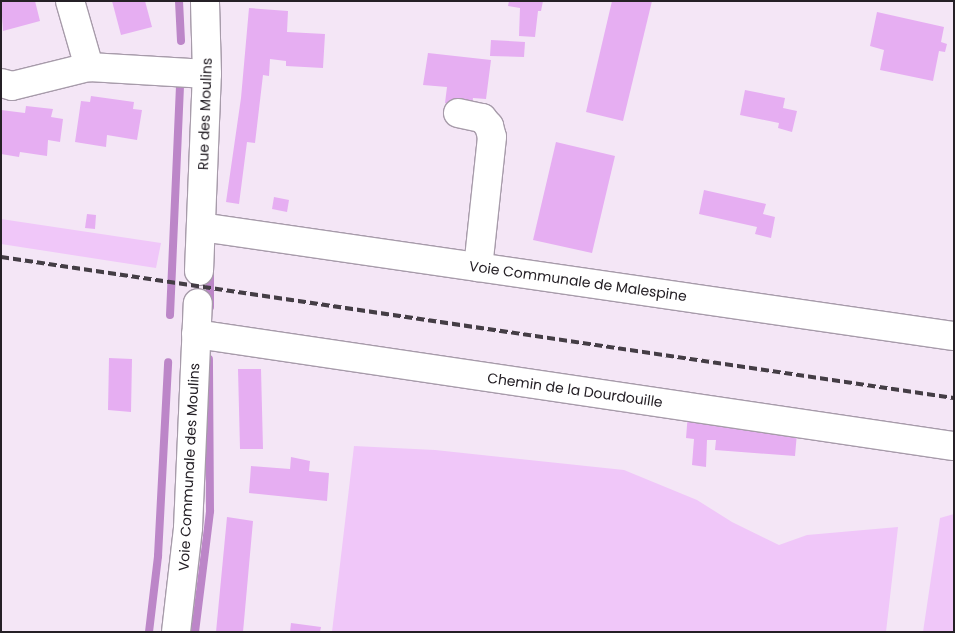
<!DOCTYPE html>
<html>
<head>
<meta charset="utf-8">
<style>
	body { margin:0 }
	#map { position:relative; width:955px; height:633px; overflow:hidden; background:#f4e6f6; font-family:Poppins,sans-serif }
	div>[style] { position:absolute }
	.green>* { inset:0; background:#f0c7f9 }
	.stream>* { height:8px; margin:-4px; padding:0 4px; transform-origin:4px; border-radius:4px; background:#bc86c8 }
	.building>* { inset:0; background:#e6aef2 }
	.roads { filter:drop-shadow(1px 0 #a79baa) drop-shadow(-1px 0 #a79baa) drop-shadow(0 1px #a79baa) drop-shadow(0 -1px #a79baa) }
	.minor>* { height:28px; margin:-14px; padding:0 14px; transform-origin:14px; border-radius:14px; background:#fff }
	.rail>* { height:4px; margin-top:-2px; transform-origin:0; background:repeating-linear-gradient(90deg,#443d45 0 8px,transparent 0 12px) }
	span { translate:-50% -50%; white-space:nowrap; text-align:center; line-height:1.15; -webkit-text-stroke:4.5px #fff; paint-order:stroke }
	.street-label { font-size:14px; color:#252026 }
	.frame { position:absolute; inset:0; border:2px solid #252026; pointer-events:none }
</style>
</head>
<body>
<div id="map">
	<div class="green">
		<i style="clip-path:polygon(1px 219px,161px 243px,156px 268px,1px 244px)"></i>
		<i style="clip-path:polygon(354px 446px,435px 450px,624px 470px,697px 500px,732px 522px,779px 545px,807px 535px,898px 527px,886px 632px,332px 632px)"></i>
		<i style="clip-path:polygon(954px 514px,954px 632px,923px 632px,940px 518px)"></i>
	</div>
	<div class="stream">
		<i style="left:179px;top:1px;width:40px;rotate:87.1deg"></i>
		<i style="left:210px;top:307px;width:36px;rotate:-90deg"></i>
		<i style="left:170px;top:315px;width:227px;rotate:-87.5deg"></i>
		<i style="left:149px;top:632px;width:77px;rotate:-83.2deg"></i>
		<i style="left:158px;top:556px;width:194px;rotate:-87deg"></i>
		<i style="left:195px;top:632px;width:122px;rotate:-82.9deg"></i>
		<i style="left:210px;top:511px;width:152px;rotate:-90.4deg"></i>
	</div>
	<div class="building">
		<i style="clip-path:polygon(1px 1px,35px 1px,40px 21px,3px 31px)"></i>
		<i style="clip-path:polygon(112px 1px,145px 1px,152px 27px,121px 35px)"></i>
		<i style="clip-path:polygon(509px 1px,543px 1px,541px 11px,538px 11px,535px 37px,519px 36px,520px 8px,508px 6px)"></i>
		<i style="clip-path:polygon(612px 1px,652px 1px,623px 121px,586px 112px)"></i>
		<i style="clip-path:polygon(249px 8px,288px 11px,287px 32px,325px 34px,323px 68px,286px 66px,286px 61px,270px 59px,269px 76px,263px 75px,255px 143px,247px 142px,239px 204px,226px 202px,241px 98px)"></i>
		<i style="clip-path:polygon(877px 12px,944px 27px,941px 42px,947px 44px,945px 52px,939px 51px,933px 81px,880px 70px,884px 50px,870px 46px)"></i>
		<i style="clip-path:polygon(491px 40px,525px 42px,524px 57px,490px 56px)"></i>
		<i style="clip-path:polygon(428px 53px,491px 60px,486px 99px,473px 98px,472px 106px,445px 103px,447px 87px,423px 85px)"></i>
		<i style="clip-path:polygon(745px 90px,785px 98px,783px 108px,797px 111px,792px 132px,778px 128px,779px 123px,740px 115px)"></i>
		<i style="clip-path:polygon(91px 96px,134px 102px,133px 109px,142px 110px,137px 140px,107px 135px,106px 147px,75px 142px,81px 101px,90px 102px)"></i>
		<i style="clip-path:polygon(26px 106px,53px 109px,51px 117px,63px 119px,60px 142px,48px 140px,47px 156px,20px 152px,19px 157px,1px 154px,1px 110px,25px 113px)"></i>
		<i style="clip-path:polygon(556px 142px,615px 156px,592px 253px,533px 240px)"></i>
		<i style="clip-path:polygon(704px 190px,766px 204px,763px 214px,775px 217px,771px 238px,755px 234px,757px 227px,699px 214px)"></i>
		<i style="clip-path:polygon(274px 197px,289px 200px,287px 212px,272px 209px)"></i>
		<i style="clip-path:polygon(87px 214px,96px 215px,95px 229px,85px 228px)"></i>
		<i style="clip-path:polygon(109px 358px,132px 359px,131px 412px,108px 410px)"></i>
		<i style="clip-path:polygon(238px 369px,261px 369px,263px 449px,240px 449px)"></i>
		<i style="clip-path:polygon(688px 413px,797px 433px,795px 456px,715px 450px,716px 440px,707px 440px,706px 467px,692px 465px,694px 439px,686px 438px)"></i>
		<i style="clip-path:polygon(291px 457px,310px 461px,309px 471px,329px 473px,327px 501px,249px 493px,251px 466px,290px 469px)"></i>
		<i style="clip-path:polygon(227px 517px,253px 521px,243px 632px,216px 632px)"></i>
		<i style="clip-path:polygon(291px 623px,321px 627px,320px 632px,290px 632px)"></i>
	</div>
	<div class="roads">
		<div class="minor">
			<i style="left:70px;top:1px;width:69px;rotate:73.9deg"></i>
			<i style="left:1px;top:83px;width:11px;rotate:15deg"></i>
			<i style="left:12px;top:86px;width:79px;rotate:-13.9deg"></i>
			<i style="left:89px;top:67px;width:118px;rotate:3.4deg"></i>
			<i style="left:458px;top:113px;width:25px;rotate:12deg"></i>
			<i style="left:482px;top:118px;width:11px;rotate:49deg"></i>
			<i style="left:489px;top:126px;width:11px;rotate:75deg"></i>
			<i style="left:492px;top:137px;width:131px;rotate:96.1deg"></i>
			<i style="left:201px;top:227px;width:761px;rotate:8.24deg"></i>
			<i style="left:199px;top:271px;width:197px;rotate:-87.7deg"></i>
			<i style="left:207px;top:74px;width:73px;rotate:-91.6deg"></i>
			<i style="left:196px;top:334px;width:766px;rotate:8.41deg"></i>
			<i style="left:176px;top:632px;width:105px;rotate:-83.4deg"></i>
			<i style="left:188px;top:528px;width:225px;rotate:-87.5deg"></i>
		</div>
	</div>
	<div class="rail">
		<i style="left:1px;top:257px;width:963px;rotate:8.42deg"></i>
	</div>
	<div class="street-label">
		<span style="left:205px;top:114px;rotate:-88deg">Rue des Moulins</span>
		<span style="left:578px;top:281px;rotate:8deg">Voie Communale de Malespine</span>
		<span style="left:575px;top:390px;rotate:8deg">Chemin de la Dourdouille</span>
		<span style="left:189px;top:467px;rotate:-87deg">Voie Communale des Moulins</span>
	</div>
	<div class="frame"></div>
</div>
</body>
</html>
